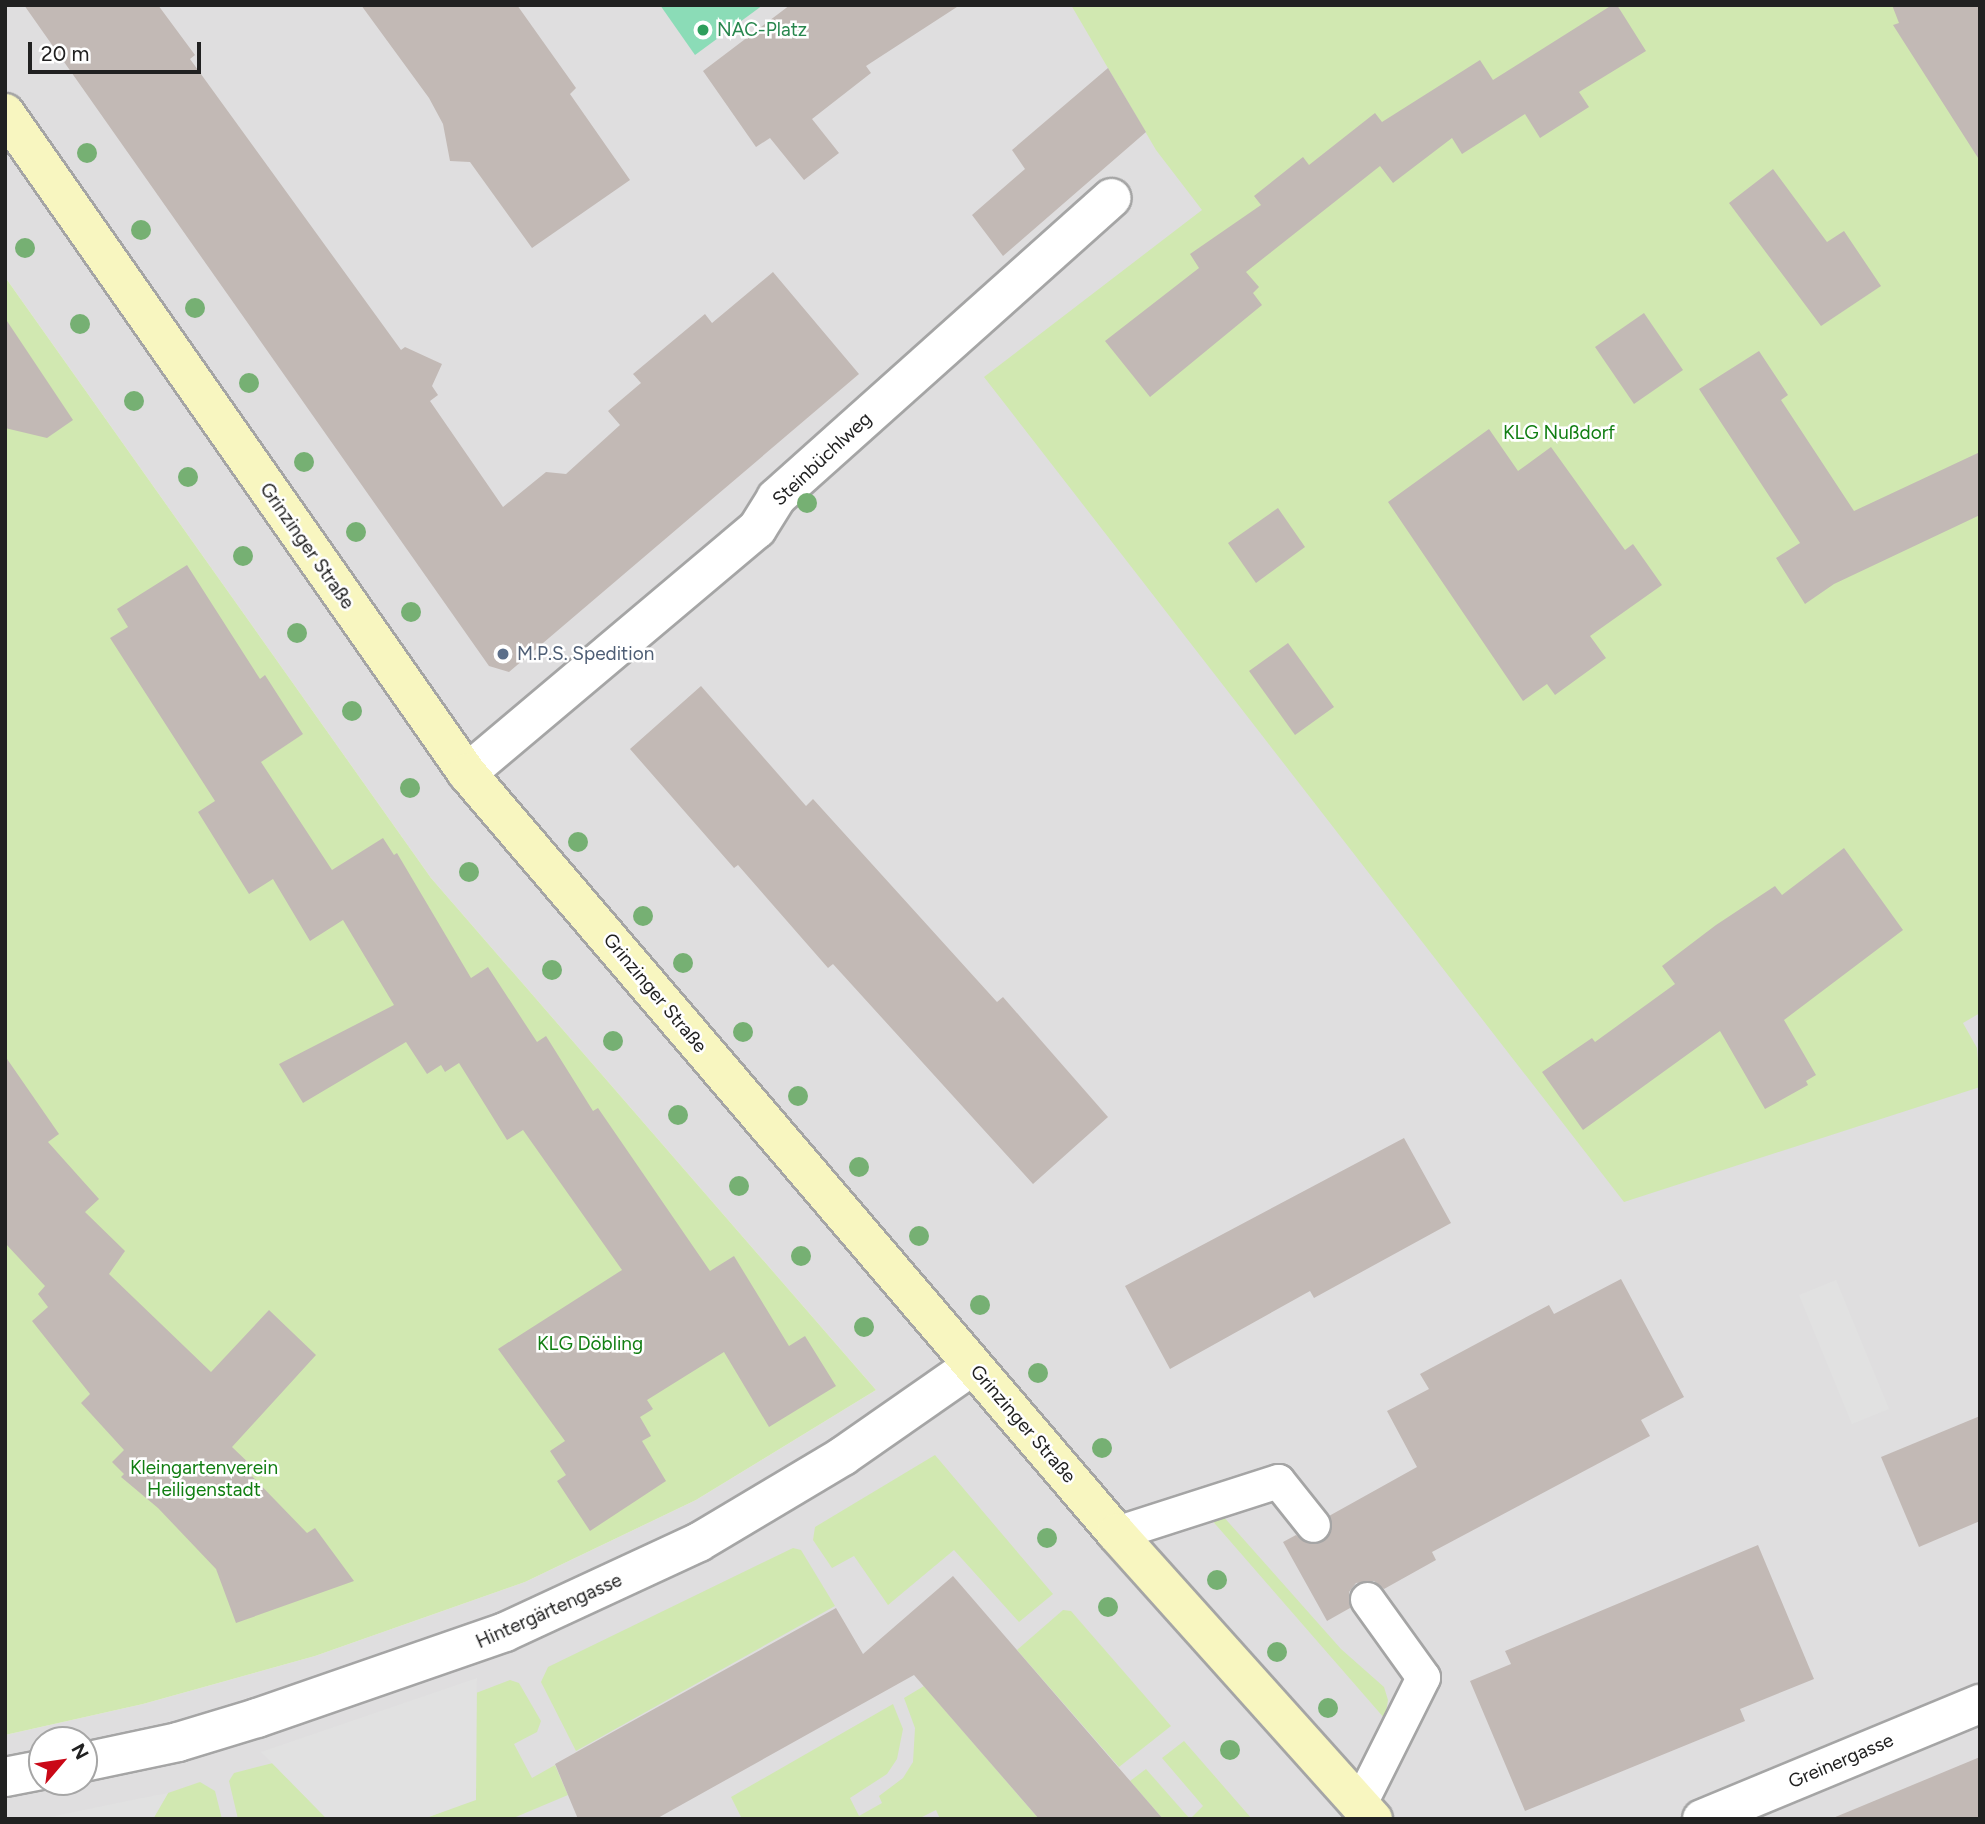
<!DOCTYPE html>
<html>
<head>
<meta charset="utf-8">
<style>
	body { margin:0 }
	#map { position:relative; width:1985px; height:1824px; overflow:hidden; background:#f1eee9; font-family:Figtree,sans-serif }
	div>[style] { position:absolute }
	.residential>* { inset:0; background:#dfdedf }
	.grass>* { inset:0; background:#d1e8b1 }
	.pitch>* { inset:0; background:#8bdcb7 }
	.parking>* { inset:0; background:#e1e1e1 }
	.building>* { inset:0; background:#c2b9b5 }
	.roads { filter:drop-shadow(2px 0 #a5a5a5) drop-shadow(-2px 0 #a5a5a5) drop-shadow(0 2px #a5a5a5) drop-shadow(0 -2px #a5a5a5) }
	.lane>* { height:33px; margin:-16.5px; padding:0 16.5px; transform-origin:16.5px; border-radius:16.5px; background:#fff }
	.street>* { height:38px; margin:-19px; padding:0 19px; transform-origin:19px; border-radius:19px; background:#fff }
	.secondary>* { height:38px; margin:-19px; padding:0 19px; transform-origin:19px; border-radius:19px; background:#f8f6c0 }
	.trees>* { width:20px; height:20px; margin:-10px; border-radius:50%; background:#76b073 }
	.dots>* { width:19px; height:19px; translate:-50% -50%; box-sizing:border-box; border:4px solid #fff; border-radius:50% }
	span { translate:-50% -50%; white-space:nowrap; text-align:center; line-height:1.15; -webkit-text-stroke:5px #fff; paint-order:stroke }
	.leisure-label { font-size:19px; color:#27864d }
	.left { translate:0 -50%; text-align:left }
	.park-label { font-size:19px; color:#117e12 }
	.street-label { font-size:19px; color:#212121 }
	.service-label { font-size:19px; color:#4e5e75 }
	.frame { position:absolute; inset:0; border:7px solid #212121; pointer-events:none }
	.north { position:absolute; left:28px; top:1726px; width:70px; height:70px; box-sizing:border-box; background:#fff; border:2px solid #a6a6a6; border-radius:50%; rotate:61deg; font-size:19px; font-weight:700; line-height:28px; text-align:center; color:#212121 }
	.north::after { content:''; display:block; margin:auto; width:24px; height:32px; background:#ca0817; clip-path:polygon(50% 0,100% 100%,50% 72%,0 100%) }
	.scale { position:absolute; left:28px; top:42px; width:173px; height:32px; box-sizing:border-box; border:4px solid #212121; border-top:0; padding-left:9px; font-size:21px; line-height:24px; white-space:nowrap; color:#212121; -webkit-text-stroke:5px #fff; paint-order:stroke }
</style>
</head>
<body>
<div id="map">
	<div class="residential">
		<i style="clip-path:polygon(evenodd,5px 5px,1980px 5px,1980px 1819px,5px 1819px,5px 1735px,143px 1704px,315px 1656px,525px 1582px,696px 1500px,876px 1390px,431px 878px,5px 277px,5px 5px,42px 1740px,84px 1740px,84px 1782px,42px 1782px,42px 1740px)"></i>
	</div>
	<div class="grass">
		<i style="clip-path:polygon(1071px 5px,1980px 5px,1980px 1013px,1963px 1023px,1977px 1048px,1980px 1087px,1624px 1202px,984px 377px,1202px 210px,1156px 150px)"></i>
		<i style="clip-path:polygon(5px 277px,431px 878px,876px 1390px,696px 1500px,525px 1582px,315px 1656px,143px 1704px,5px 1735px)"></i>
		<i style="clip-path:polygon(935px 1455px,1053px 1594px,1019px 1622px,954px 1550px,888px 1605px,854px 1556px,832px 1568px,813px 1540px,815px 1527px)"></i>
		<i style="clip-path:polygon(1222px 1515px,1341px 1649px,1384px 1687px,1388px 1700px,1385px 1719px,1210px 1518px)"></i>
		<i style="clip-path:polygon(793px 1548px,801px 1550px,835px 1606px,576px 1751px,541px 1682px,548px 1667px)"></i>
		<i style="clip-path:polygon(1063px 1610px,1071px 1611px,1171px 1726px,1119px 1767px,1017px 1650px)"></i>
		<i style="clip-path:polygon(510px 1680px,519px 1683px,541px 1721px,537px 1732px,514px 1744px,532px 1778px,555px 1765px,568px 1795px,511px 1819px,423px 1819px,476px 1799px,476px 1693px)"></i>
		<i style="clip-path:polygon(924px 1686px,1039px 1819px,940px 1819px,936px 1810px,918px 1819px,742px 1819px,731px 1797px,893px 1704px,903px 1729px,897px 1759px,887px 1774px,850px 1798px,859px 1816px,882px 1803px,879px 1796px,903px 1778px,913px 1762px,915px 1728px,904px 1698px)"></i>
		<i style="clip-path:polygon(1184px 1741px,1252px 1819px,1190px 1819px,1203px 1806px,1162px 1758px)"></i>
		<i style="clip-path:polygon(273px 1763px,327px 1819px,238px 1819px,229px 1781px,234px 1773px)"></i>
		<i style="clip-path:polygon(1146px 1769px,1190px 1819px,1163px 1819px,1130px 1781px)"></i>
		<i style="clip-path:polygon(200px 1782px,215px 1791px,222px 1819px,153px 1819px,168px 1793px)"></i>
	</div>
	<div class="pitch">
		<i style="clip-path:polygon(660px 5px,763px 5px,695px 55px)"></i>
	</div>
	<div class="parking">
		<i style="clip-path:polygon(1836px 1280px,1889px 1409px,1852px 1424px,1799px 1295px)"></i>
		<i style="clip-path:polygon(477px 1678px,476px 1800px,423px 1819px,327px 1819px,261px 1752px)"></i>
		<i style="clip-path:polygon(168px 1793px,153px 1819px,40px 1819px,137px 1799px)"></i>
	</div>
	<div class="building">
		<i style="clip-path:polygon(24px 5px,158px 5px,195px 55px,190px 59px,401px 350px,405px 347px,442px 364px,432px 386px,438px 395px,430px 401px,503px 507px,546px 472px,566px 474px,620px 425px,608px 411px,641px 383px,633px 374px,705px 314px,712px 323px,773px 272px,859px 374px,509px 672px,489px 666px)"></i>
		<i style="clip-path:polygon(361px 5px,517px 5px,576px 88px,570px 94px,630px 180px,532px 248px,470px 162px,450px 161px,443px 124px,429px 98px)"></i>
		<i style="clip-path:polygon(790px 5px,960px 5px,866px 66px,871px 73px,812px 119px,839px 153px,804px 180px,770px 138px,756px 147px,703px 71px)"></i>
		<i style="clip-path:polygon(1612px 5px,1617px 5px,1646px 51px,1579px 92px,1589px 107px,1540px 138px,1525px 114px,1462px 154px,1452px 138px,1393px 183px,1380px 166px,1246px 272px,1259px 287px,1253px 293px,1262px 305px,1150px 397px,1105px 341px,1199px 268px,1190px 254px,1261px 205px,1254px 196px,1303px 157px,1309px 165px,1375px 113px,1382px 122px,1480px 60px,1493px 80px)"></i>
		<i style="clip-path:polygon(1892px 5px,1980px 5px,1980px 161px,1893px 25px,1899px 23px)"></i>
		<i style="clip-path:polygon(1108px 68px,1146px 132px,1003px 256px,972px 215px,1025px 169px,1012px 150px)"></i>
		<i style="clip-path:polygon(1773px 169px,1827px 242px,1844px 231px,1881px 286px,1821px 326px,1729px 203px)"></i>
		<i style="clip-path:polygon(1644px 313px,1683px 370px,1634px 404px,1595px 347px)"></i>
		<i style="clip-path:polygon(5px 318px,73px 420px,47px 438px,5px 428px)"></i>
		<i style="clip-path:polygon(1759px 351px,1788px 395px,1781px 400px,1854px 511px,1980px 452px,1980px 515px,1834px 584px,1805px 604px,1776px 558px,1800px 543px,1699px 389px)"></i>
		<i style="clip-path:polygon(1489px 429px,1518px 471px,1551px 447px,1625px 550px,1633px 544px,1662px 585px,1590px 636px,1606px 658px,1555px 695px,1547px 684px,1523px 701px,1388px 502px)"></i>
		<i style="clip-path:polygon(1278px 508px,1305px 547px,1256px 583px,1228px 543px)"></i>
		<i style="clip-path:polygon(187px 565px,260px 679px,265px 675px,303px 734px,261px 762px,332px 870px,383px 838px,394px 855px,397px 853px,471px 978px,488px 967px,537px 1042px,546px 1036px,593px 1111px,598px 1108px,710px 1271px,734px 1256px,789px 1346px,805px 1336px,836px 1386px,769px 1427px,724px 1352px,647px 1400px,653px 1409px,640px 1417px,651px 1436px,642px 1441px,666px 1481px,590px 1531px,557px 1481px,566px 1475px,550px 1451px,565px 1441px,498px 1349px,622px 1270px,523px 1130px,507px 1140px,459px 1063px,445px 1072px,441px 1065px,427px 1074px,406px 1042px,303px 1103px,279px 1064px,394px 1005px,343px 920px,310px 941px,273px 879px,249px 894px,198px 812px,215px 801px,110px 638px,128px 627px,117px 609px)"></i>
		<i style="clip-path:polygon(1288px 643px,1334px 707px,1295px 735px,1249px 671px)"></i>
		<i style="clip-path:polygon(701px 686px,806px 806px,813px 799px,997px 1002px,1003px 997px,1108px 1117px,1033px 1184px,833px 964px,828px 968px,738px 865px,734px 868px,630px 749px)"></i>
		<i style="clip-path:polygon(1844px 848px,1903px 930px,1784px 1020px,1816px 1075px,1806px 1081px,1808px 1085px,1765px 1109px,1720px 1031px,1583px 1130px,1542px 1072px,1592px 1038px,1595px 1042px,1675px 984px,1662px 966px,1716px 925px,1775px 886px,1782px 895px)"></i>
		<i style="clip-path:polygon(5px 1056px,59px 1134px,48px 1142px,99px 1199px,85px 1212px,125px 1251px,109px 1274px,211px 1372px,269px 1310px,316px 1355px,232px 1447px,255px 1469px,250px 1474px,307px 1533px,315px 1528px,354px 1581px,236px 1623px,216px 1569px,158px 1508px,121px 1477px,124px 1474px,112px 1462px,124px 1450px,81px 1403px,90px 1394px,32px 1321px,48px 1307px,38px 1294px,45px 1286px,5px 1243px)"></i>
		<i style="clip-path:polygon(1404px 1138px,1451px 1223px,1314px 1298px,1310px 1291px,1170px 1369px,1125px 1286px)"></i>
		<i style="clip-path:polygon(1621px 1279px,1684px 1397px,1641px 1420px,1650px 1436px,1432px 1552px,1436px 1560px,1384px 1589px,1374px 1581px,1356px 1583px,1349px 1592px,1350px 1608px,1327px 1621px,1283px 1542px,1296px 1535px,1307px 1543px,1324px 1540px,1331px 1531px,1329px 1516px,1417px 1467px,1387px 1411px,1429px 1389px,1420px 1374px,1549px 1305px,1554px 1314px)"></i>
		<i style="clip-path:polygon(1980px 1416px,1980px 1521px,1919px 1547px,1881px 1457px)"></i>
		<i style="clip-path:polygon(1758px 1545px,1814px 1679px,1740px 1709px,1745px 1721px,1525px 1811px,1470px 1681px,1511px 1664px,1505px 1651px)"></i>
		<i style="clip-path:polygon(953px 1576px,1163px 1819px,1039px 1819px,914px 1675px,656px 1819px,578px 1819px,555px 1764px,836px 1608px,863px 1654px)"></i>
		<i style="clip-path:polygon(1980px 1757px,1980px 1819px,1834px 1819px,1833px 1818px)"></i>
	</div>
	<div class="roads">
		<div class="lane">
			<i style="left:1116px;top:1533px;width:170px;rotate:-17.8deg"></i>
			<i style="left:1278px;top:1481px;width:56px;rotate:51.5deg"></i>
			<i style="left:1359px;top:1805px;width:143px;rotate:-63.4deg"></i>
			<i style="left:1423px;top:1677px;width:96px;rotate:-125.7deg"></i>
		</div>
		<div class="street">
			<i style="left:467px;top:773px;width:379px;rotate:-40.1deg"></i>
			<i style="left:757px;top:529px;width:36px;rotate:-58deg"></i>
			<i style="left:776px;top:498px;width:450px;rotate:-41.8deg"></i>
			<i style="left:84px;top:1762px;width:96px;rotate:-12deg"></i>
			<i style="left:178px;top:1742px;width:83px;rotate:-16.9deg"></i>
			<i style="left:257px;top:1718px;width:262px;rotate:-19.1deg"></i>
			<i style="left:505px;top:1632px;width:214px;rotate:-24.9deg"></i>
			<i style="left:699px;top:1542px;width:168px;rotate:-30.8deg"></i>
			<i style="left:843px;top:1456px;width:157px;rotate:-34.9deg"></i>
			<i style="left:5px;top:1777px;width:38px;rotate:-11deg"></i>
			<i style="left:1702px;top:1819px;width:301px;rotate:-22.5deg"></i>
		</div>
		<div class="secondary">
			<i style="left:5px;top:113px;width:806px;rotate:55.01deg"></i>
			<i style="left:467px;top:773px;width:999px;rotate:49.5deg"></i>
			<i style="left:1116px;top:1533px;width:385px;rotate:48.1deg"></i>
		</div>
	</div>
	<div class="trees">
		<i style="left:87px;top:153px"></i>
		<i style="left:141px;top:230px"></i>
		<i style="left:25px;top:248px"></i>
		<i style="left:195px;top:308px"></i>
		<i style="left:80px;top:324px"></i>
		<i style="left:249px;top:383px"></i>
		<i style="left:134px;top:401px"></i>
		<i style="left:304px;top:462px"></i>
		<i style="left:188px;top:477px"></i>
		<i style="left:807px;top:503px"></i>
		<i style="left:356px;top:532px"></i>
		<i style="left:243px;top:556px"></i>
		<i style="left:411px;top:612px"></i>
		<i style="left:297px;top:633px"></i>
		<i style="left:352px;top:711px"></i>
		<i style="left:410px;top:788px"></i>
		<i style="left:578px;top:842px"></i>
		<i style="left:469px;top:872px"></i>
		<i style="left:643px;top:916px"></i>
		<i style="left:683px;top:963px"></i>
		<i style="left:552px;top:970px"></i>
		<i style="left:743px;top:1032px"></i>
		<i style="left:613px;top:1041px"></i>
		<i style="left:798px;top:1096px"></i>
		<i style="left:678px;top:1115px"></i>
		<i style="left:859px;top:1167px"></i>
		<i style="left:739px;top:1186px"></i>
		<i style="left:919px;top:1236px"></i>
		<i style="left:801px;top:1256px"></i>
		<i style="left:980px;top:1305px"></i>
		<i style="left:864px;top:1327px"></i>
		<i style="left:1038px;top:1373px"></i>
		<i style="left:1102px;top:1448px"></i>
		<i style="left:1047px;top:1538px"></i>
		<i style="left:1217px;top:1580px"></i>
		<i style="left:1108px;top:1607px"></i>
		<i style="left:1277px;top:1652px"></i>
		<i style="left:1328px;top:1708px"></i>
		<i style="left:1230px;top:1750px"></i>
	</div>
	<div class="dots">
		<i style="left:703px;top:30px;background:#2e9e5b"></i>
		<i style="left:503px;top:654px;background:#5c6f8a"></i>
	</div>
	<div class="leisure-label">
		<span class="left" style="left:717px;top:30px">NAC-Platz</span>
	</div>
	<div class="park-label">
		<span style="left:1559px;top:433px">KLG Nußdorf</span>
		<span style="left:590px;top:1344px">KLG Döbling</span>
		<span style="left:204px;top:1479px">Kleingartenverein<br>Heiligenstadt</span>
	</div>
	<div class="street-label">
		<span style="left:822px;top:459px;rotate:-43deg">Steinbüchlweg</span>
		<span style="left:307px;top:546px;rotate:55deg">Grinzinger Straße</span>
		<span style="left:655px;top:993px;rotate:50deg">Grinzinger Straße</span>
		<span style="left:1023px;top:1424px;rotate:49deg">Grinzinger Straße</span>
		<span style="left:549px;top:1611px;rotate:-24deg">Hintergärtengasse</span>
		<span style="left:1841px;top:1761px;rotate:-23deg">Greinergasse</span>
	</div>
	<div class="service-label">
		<span class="left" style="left:517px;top:654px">M.P.S. Spedition</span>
	</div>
	<div class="frame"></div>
	<div class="north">N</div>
	<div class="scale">20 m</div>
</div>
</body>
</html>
